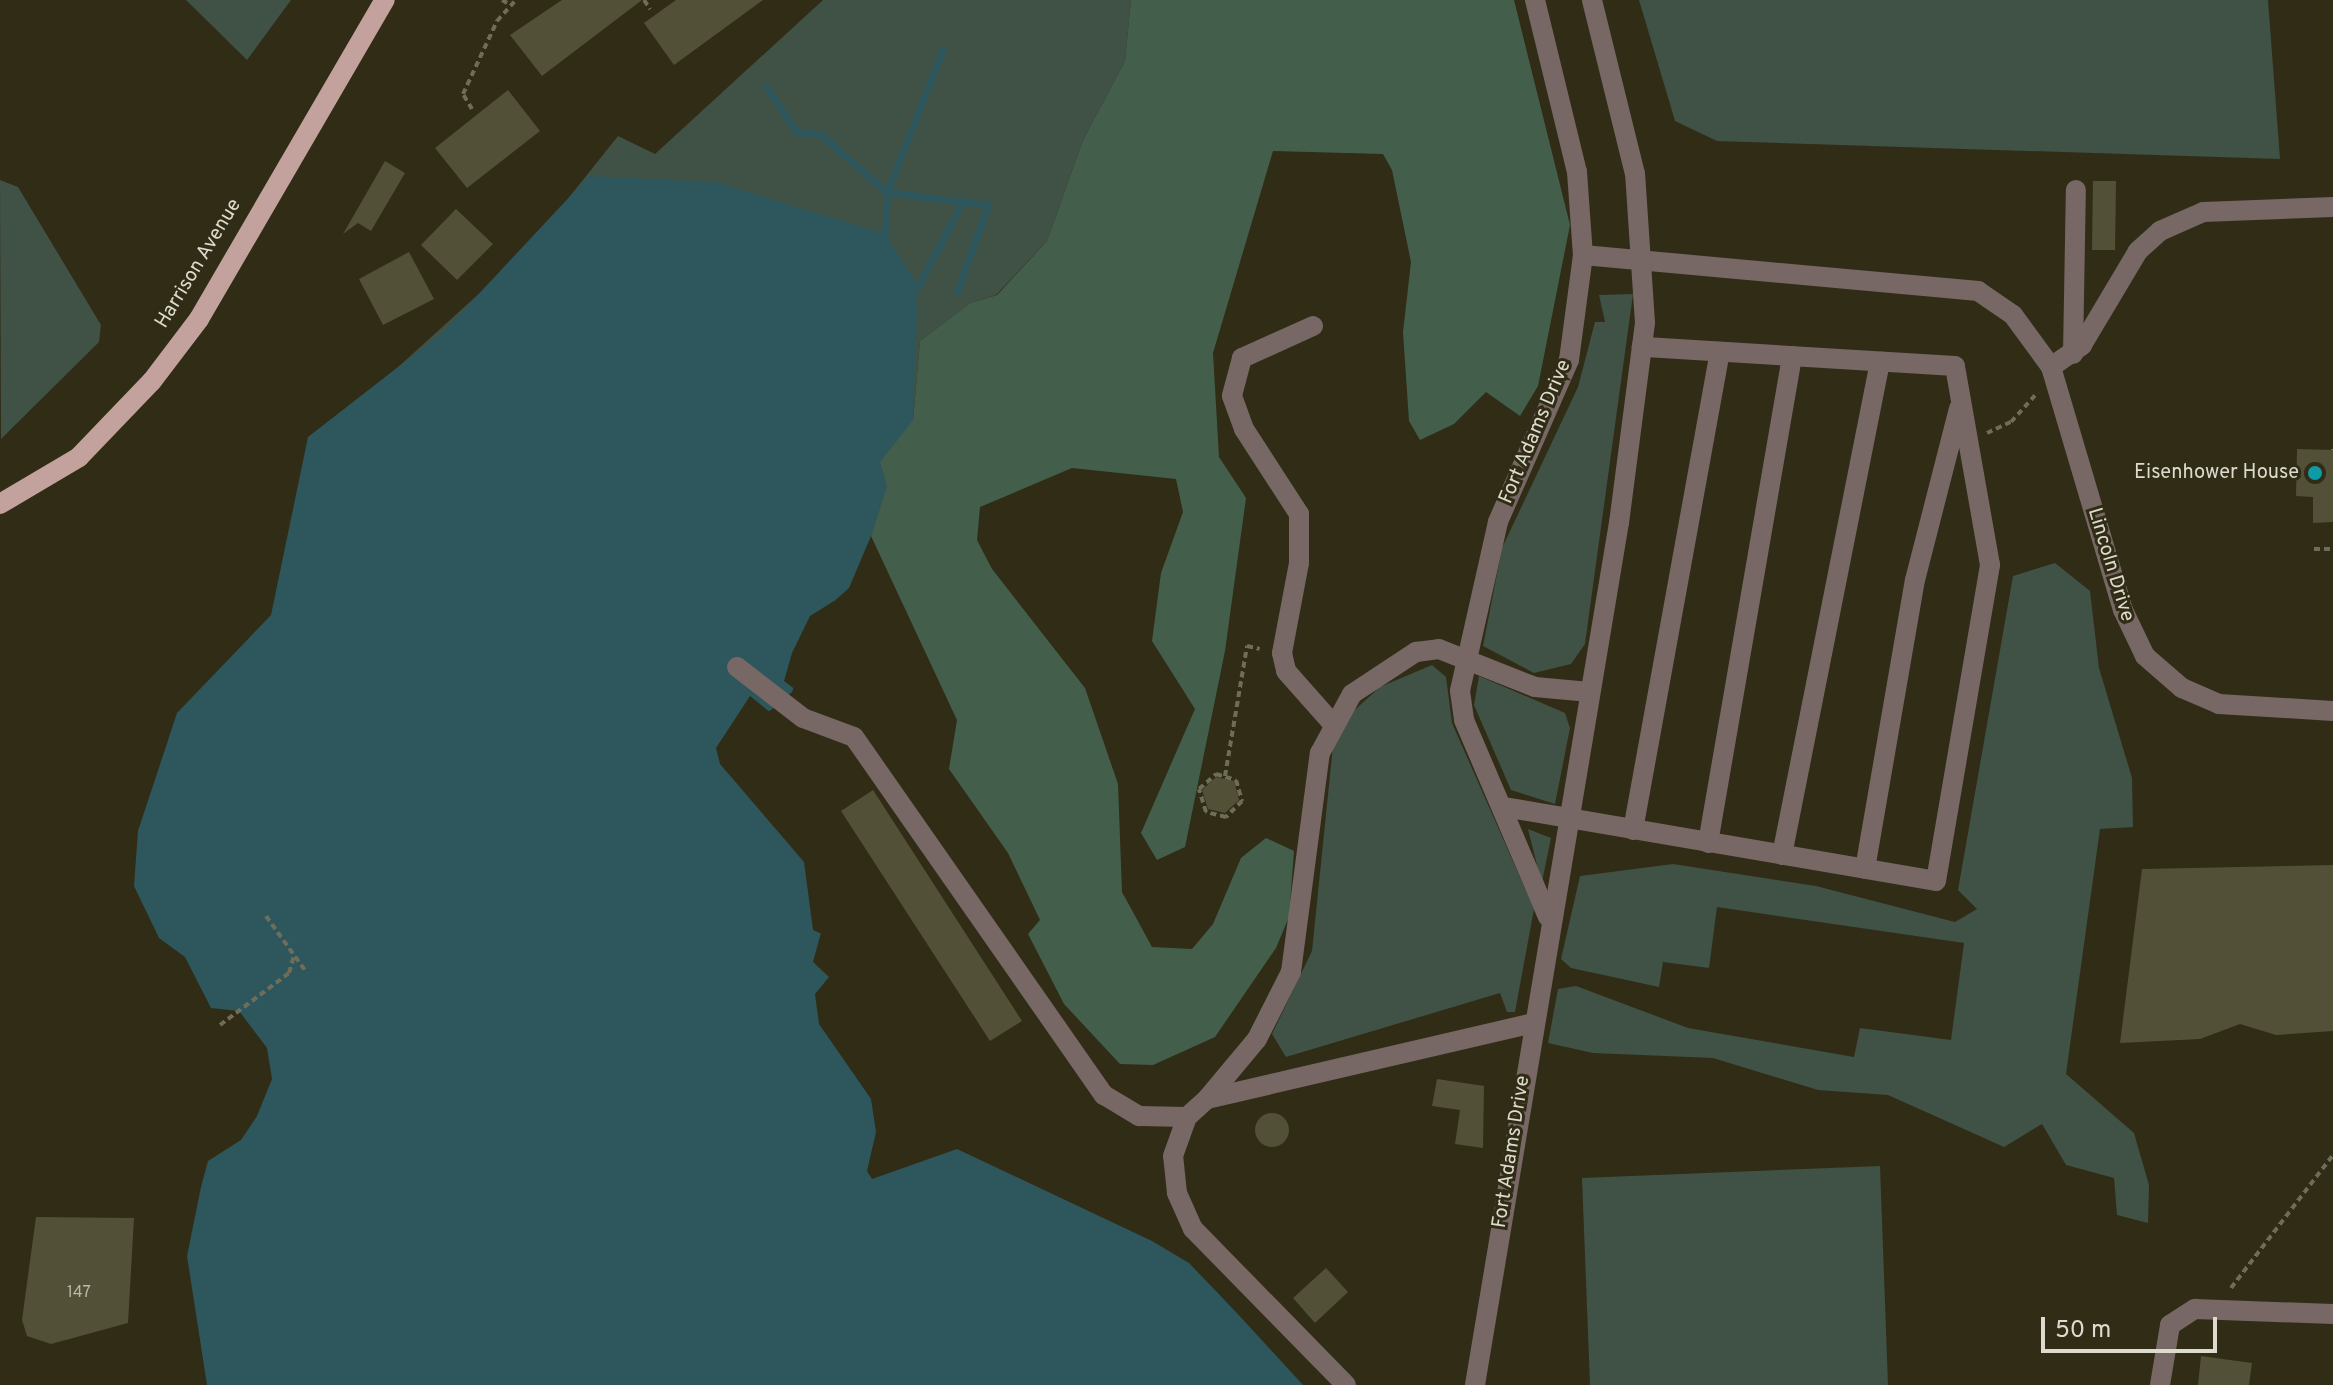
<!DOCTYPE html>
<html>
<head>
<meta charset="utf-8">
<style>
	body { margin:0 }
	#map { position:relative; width:2333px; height:1385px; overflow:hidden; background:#302c16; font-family:Overpass,sans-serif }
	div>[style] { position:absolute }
	.green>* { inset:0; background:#405145 }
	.forest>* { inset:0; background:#435f4b }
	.water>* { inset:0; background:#2d575c }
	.pier>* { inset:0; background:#302c16 }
	.stream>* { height:7px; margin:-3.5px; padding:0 3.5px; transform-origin:3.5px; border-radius:3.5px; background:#2d575c }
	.building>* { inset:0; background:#535038 }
	.round { border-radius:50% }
	.path>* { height:4px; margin-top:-2px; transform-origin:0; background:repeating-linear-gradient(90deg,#6f6c59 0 6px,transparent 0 10px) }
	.minor>* { height:20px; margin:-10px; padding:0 10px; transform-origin:10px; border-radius:10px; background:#776765 }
	.major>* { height:20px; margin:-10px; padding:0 10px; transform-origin:10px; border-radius:10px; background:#c3a19d }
	.dots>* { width:22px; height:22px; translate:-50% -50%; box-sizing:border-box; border:4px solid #302c16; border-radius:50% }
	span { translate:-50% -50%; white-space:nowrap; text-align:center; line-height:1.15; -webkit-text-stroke:6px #302c16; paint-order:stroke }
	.number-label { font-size:16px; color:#bab8a8 }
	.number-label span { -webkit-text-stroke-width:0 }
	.street-label { font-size:20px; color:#dddbce }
	.poi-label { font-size:20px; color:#dddbce }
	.right { translate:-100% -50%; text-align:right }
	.scale { position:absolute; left:2041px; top:1317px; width:176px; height:36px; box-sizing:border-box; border:4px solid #dddbce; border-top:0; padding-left:10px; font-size:24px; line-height:28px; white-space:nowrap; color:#dddbce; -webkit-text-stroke:6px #302c16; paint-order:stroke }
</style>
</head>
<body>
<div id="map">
	<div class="green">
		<i style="clip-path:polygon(186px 0,291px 0,247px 60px)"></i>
		<i style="clip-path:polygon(823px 0,1131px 0,1125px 61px,1083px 140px,1047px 241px,996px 295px,970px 303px,920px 341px,913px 420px,871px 536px,815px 505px,363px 399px,527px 250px,618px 136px,655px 154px)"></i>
		<i style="clip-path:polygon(1639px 0,2268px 0,2280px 159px,1717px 141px,1675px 121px)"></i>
		<i style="clip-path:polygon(0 180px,18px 187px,101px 325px,99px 342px,1px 439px)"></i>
		<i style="clip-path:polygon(1633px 294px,1585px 644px,1571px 664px,1534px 673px,1483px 646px,1502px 548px,1578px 387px,1595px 322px,1605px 322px,1599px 295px)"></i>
		<i style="clip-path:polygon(2055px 563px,2090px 591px,2099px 668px,2132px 778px,2133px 827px,2100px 829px,2066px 1074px,2134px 1133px,2149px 1185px,2148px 1223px,2117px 1215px,2114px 1178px,2066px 1165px,2042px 1124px,2004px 1147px,1888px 1095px,1818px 1090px,1713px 1058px,1593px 1053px,1548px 1043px,1558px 989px,1576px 986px,1688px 1028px,1854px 1057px,1860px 1028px,1951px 1040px,1964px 943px,1717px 907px,1709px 968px,1663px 962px,1659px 987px,1571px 968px,1561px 959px,1564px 946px,1580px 876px,1673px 864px,1816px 886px,1955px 922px,1977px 909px,1958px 890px,2013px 576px)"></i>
		<i style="clip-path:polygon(1432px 665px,1446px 677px,1452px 723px,1534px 909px,1515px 1012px,1507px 1012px,1500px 993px,1286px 1057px,1272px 1034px,1312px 951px,1333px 746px,1348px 716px,1380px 687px)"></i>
		<i style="clip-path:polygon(1479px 676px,1565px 713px,1570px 728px,1555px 804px,1511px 790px,1474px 705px)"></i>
		<i style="clip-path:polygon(1528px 829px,1551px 838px,1542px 882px,1541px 881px)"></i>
		<i style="clip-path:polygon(1880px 1166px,1888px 1385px,1590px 1385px,1582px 1178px)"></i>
	</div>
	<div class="forest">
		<i style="clip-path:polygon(1131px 0,1514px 0,1570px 225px,1538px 386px,1520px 416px,1486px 392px,1454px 424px,1420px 440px,1409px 421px,1403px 332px,1411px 262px,1392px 170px,1383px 154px,1273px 151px,1213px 353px,1219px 457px,1246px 498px,1225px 651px,1185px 847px,1157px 860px,1141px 833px,1195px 709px,1152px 641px,1161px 573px,1183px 512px,1176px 479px,1072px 468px,980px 507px,977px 540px,992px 569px,1085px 688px,1118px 784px,1122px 892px,1152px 947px,1192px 949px,1213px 924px,1241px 858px,1266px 838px,1294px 851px,1289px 917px,1276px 948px,1215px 1037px,1153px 1065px,1120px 1064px,1064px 1004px,1028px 934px,1040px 920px,1008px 853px,949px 769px,957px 720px,871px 536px,887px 486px,880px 462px,913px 420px,920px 341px,970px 303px,997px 295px,1047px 241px,1083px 140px,1125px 61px)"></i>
	</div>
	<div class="water">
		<i style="clip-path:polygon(589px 176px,716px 182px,885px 234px,918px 286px,913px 420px,880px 462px,887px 486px,871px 536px,849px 588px,821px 613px,792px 692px,745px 732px,738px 753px,808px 854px,822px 929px,813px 962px,829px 977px,815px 994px,819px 1024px,871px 1099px,876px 1132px,867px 1171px,872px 1179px,957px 1149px,1152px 1241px,1189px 1263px,1306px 1385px,207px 1385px,187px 1256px,201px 1187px,208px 1161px,241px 1140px,257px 1116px,272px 1079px,267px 1048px,239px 1011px,211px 1008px,185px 957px,159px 938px,134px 886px,138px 831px,177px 713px,271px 615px,308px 437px,443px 332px)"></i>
	</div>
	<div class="pier">
		<i style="clip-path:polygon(834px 601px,804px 661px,796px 690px,784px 681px,792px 653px,810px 616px)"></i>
		<i style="clip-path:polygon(750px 696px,776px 717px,748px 735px,742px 752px,811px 852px,824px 935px,813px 930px,804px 862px,720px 764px,716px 748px)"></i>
		<i style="clip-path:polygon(1184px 1255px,1269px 1334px,1310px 1385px,1303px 1385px)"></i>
	</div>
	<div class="stream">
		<i style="left:766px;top:86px;width:55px;rotate:56.9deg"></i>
		<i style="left:796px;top:132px;width:24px;rotate:5deg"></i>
		<i style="left:820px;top:134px;width:89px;rotate:40.9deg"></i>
		<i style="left:887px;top:192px;width:102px;rotate:7.3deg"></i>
		<i style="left:988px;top:205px;width:92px;rotate:109.6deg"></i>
		<i style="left:885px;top:234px;width:42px;rotate:-87.3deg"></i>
		<i style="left:887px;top:192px;width:154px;rotate:-68.6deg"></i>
		<i style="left:918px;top:286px;width:96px;rotate:-62.1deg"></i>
	</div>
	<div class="building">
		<i style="clip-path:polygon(562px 0,642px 0,542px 76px,510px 35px)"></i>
		<i style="clip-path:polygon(676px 0,763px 0,674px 65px,644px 23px)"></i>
		<i style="clip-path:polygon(508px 90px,540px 131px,467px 188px,435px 148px)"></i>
		<i style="clip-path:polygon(385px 161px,405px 173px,371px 231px,358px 223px,343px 234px)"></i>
		<i style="clip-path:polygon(2093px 181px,2116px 181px,2115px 250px,2092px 250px)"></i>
		<i style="clip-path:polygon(456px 209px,493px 244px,457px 280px,421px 245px)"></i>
		<i style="clip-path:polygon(409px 252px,434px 299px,383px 325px,359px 279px)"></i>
		<i style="clip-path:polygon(2297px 449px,2333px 450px,2333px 522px,2313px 523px,2313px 497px,2296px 496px)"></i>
		<i style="clip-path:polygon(1216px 777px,1234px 781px,1239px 800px,1225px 813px,1208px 809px,1202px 790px)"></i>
		<i style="clip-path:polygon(873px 790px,1022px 1021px,990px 1041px,841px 811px)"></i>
		<i style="clip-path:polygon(2333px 865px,2333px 1031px,2276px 1035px,2240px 1024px,2200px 1039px,2120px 1043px,2142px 869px)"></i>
		<i style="clip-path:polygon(1437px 1079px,1484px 1086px,1483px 1148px,1455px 1144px,1460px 1110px,1432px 1106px)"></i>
		<i class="round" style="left:1255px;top:1113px;width:34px;height:34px"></i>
		<i style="clip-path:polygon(36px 1217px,134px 1218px,128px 1323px,51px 1344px,27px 1336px,22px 1320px)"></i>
		<i style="clip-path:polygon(1326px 1268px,1348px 1292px,1315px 1323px,1293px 1298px)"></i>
		<i style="clip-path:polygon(2201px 1356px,2252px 1363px,2249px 1385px,2198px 1385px)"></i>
	</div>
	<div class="path">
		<i style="left:502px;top:0;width:8px;rotate:30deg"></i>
		<i style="left:644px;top:0;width:11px;rotate:56deg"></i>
		<i style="left:472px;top:109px;width:17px;rotate:-121deg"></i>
		<i style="left:463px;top:94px;width:81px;rotate:-65deg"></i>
		<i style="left:497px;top:21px;width:28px;rotate:-48deg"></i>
		<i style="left:1987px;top:433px;width:26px;rotate:-25deg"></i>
		<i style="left:2011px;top:422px;width:40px;rotate:-48deg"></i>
		<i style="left:2333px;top:450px;width:1px;rotate:-90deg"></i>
		<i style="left:2314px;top:549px;width:19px"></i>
		<i style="left:1216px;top:774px;width:21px;rotate:17deg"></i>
		<i style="left:1236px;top:780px;width:22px;rotate:74deg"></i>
		<i style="left:1242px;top:801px;width:23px;rotate:135deg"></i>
		<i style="left:1226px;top:817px;width:21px;rotate:-166deg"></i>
		<i style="left:1206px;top:812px;width:24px;rotate:-107deg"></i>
		<i style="left:1199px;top:789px;width:23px;rotate:-41deg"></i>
		<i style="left:1225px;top:776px;width:132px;rotate:-80.4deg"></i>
		<i style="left:1247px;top:646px;width:13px;rotate:13deg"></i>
		<i style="left:266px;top:916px;width:70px;rotate:54.3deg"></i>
		<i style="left:220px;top:1025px;width:86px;rotate:-37deg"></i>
		<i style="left:289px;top:973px;width:18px;rotate:-74deg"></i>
		<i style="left:2231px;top:1288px;width:168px;rotate:-52.5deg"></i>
	</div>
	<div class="minor">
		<i style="left:1535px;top:0;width:177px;rotate:76.3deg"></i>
		<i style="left:1577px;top:172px;width:83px;rotate:85.9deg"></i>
		<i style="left:1583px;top:255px;width:106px;rotate:97.6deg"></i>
		<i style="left:1569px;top:360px;width:177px;rotate:113.7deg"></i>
		<i style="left:1498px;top:522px;width:173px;rotate:102.7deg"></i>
		<i style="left:1460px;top:691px;width:29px;rotate:82deg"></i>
		<i style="left:1464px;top:720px;width:214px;rotate:66.9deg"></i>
		<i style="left:1583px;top:255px;width:397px;rotate:5.2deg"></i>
		<i style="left:1978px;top:291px;width:42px;rotate:34.4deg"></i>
		<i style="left:2013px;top:315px;width:64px;rotate:53.8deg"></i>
		<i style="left:2051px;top:367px;width:253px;rotate:73.5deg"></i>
		<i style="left:2123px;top:610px;width:51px;rotate:64.4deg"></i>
		<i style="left:2145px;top:656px;width:49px;rotate:40.9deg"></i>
		<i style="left:2182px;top:688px;width:40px;rotate:23.4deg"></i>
		<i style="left:2219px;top:704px;width:114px;rotate:3.5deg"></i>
		<i style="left:1313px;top:326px;width:78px;rotate:155.7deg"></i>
		<i style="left:1242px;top:358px;width:39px;rotate:105deg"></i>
		<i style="left:1232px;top:396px;width:35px;rotate:70deg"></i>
		<i style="left:1244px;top:429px;width:101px;rotate:57.1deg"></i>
		<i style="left:1299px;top:514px;width:49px;rotate:90deg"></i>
		<i style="left:1299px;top:563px;width:92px;rotate:100.7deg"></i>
		<i style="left:1282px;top:653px;width:18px;rotate:77deg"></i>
		<i style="left:1286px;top:671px;width:69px;rotate:48.5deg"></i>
		<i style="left:2073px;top:354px;width:164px;rotate:-89deg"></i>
		<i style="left:2051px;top:367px;width:38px;rotate:-35deg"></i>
		<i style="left:2082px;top:345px;width:109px;rotate:-59.2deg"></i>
		<i style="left:2138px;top:251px;width:30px;rotate:-42deg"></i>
		<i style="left:2160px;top:231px;width:47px;rotate:-23.8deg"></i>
		<i style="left:2203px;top:212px;width:130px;rotate:-2.2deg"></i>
		<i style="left:737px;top:667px;width:83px;rotate:37.7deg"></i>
		<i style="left:803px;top:718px;width:54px;rotate:20.4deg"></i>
		<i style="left:854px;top:737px;width:437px;rotate:55.1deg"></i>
		<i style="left:1104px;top:1095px;width:41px;rotate:31deg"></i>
		<i style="left:1139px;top:1116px;width:48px;rotate:1.2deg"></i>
		<i style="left:1504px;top:807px;width:438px;rotate:9.7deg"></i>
		<i style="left:1936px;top:881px;width:321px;rotate:-80.3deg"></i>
		<i style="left:1990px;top:565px;width:202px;rotate:-100deg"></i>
		<i style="left:1955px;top:366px;width:314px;rotate:-176.5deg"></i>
		<i style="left:1633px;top:830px;width:486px;rotate:-79.7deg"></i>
		<i style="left:1708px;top:843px;width:494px;rotate:-80.2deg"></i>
		<i style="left:1782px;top:855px;width:503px;rotate:-78.76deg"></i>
		<i style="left:1865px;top:869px;width:293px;rotate:-80.2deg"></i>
		<i style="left:1915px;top:580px;width:177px;rotate:-75.6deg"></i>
		<i style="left:1207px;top:1099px;width:78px;rotate:-50.2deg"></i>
		<i style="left:1257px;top:1039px;width:75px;rotate:-63.1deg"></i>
		<i style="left:1291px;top:972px;width:221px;rotate:-82.5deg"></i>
		<i style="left:1320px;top:753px;width:67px;rotate:-61.5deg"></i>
		<i style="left:1352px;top:694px;width:77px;rotate:-33.3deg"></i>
		<i style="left:1416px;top:652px;width:23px;rotate:-7deg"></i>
		<i style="left:1439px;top:649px;width:103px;rotate:21.6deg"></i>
		<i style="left:1535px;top:687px;width:55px;rotate:5.2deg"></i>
		<i style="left:1346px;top:1385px;width:219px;rotate:-134.4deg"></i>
		<i style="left:1193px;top:1229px;width:39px;rotate:-114deg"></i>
		<i style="left:1177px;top:1193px;width:37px;rotate:-96deg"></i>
		<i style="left:1173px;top:1156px;width:41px;rotate:-70.3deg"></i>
		<i style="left:1187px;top:1117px;width:27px;rotate:-42deg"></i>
		<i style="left:1207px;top:1099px;width:335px;rotate:-13.1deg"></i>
		<i style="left:1475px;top:1385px;width:874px;rotate:-80.52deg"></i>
		<i style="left:1619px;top:523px;width:202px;rotate:-82.6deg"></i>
		<i style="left:1645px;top:323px;width:149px;rotate:-93.8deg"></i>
		<i style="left:1635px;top:174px;width:179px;rotate:-103.9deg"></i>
		<i style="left:2160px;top:1385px;width:61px;rotate:-80.5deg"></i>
		<i style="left:2170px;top:1325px;width:30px;rotate:-33deg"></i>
		<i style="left:2195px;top:1309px;width:138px;rotate:2.1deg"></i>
	</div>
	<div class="major">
		<i style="left:0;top:504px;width:92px;rotate:-30.7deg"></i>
		<i style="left:79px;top:457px;width:105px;rotate:-46.2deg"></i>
		<i style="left:152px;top:381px;width:78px;rotate:-52.8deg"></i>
		<i style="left:199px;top:319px;width:369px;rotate:-59.8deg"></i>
	</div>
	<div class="dots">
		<i style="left:2315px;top:473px;background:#0f9aa8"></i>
	</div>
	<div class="number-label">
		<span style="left:79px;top:1293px">147</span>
	</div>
	<div class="street-label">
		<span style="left:199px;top:264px;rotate:-59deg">Harrison Avenue</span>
		<span style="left:1536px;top:432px;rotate:-67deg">Fort Adams Drive</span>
		<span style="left:2110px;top:565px;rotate:73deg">Lincoln Drive</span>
		<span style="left:1512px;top:1152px;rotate:-81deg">Fort Adams Drive</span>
	</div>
	<div class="poi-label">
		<span class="right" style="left:2299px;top:473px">Eisenhower House</span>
	</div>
	<div class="scale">50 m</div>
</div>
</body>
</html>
